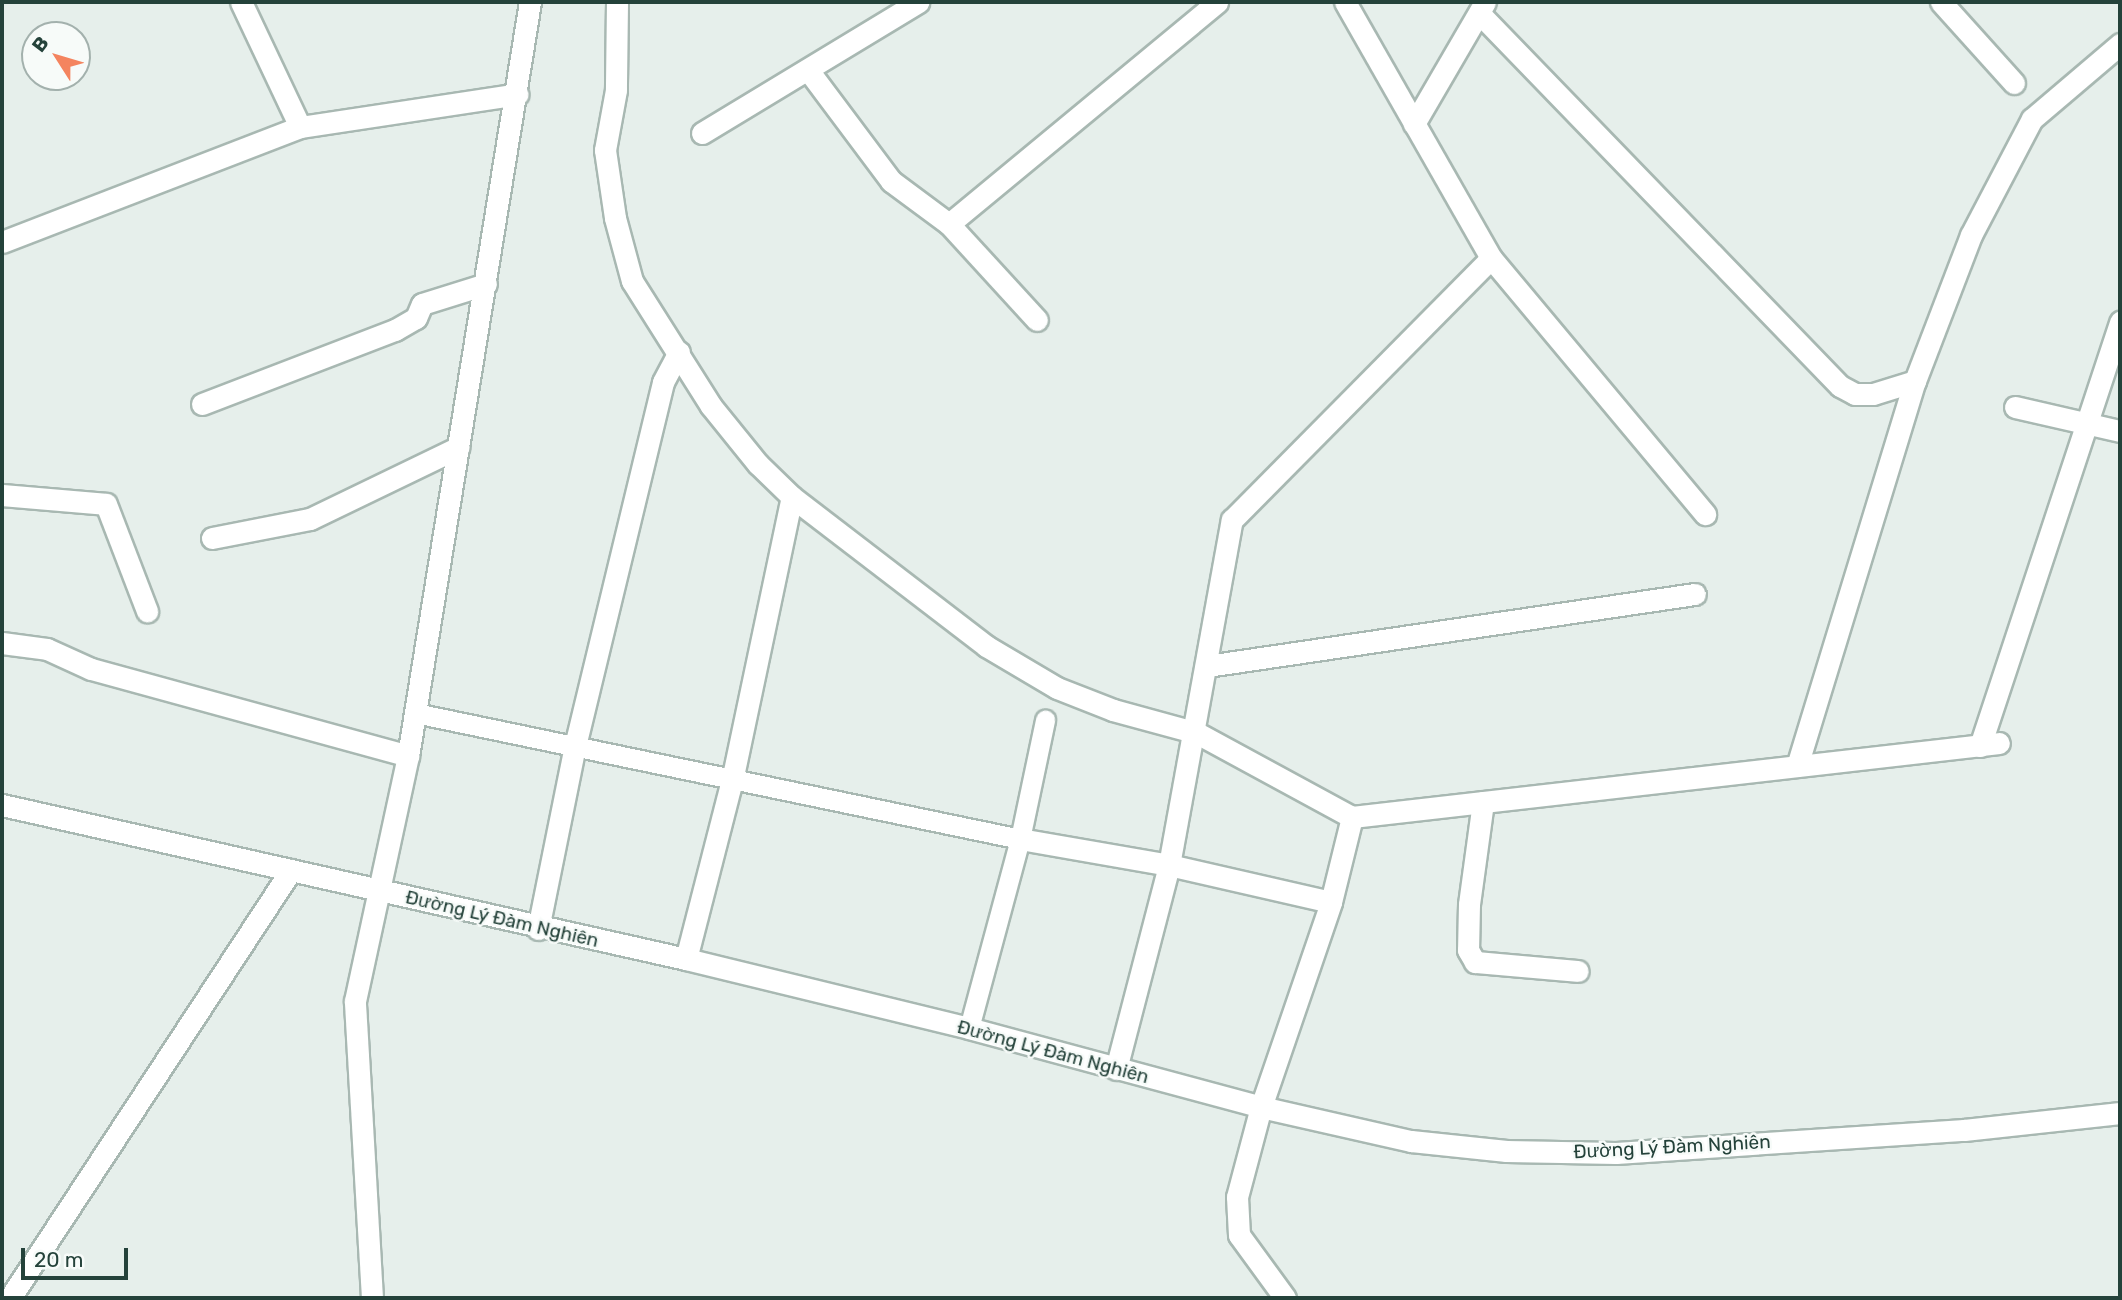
<!DOCTYPE html>
<html>
<head>
<meta charset="utf-8">
<style>
	body { margin:0 }
	#map { position:relative; width:2122px; height:1300px; overflow:hidden; background:#e6efeb; font-family:Rubik,sans-serif }
	div>[style] { position:absolute }
	.roads { filter:drop-shadow(2px 0 #a8b8b2) drop-shadow(-2px 0 #a8b8b2) drop-shadow(0 2px #a8b8b2) drop-shadow(0 -2px #a8b8b2) }
	.service>* { height:19px; margin:-9.5px; padding:0 9.5px; transform-origin:9.5px; border-radius:9.5px; background:#fff }
	.minor>* { height:21px; margin:-10.5px; padding:0 10.5px; transform-origin:10.5px; border-radius:10.5px; background:#fff }
	span { translate:-50% -50%; white-space:nowrap; text-align:center; line-height:1.15; -webkit-text-stroke:5px #f7fbf9; paint-order:stroke }
	.street-label { font-size:19px; color:#24423a }
	.frame { position:absolute; inset:0; border:4px solid #24423a; pointer-events:none }
	.north { position:absolute; left:21px; top:21px; width:70px; height:70px; box-sizing:border-box; background:#f7fbf9; border:2px solid #a3b1ad; border-radius:50%; rotate:307deg; font-size:19px; font-weight:700; line-height:28px; text-align:center; color:#24423a }
	.north::after { content:''; display:block; margin:auto; width:24px; height:32px; background:#f4845f; clip-path:polygon(50% 0,100% 100%,50% 72%,0 100%) }
	.scale { position:absolute; left:21px; top:1248px; width:107px; height:32px; box-sizing:border-box; border:4px solid #24423a; border-top:0; padding-left:9px; font-size:21px; line-height:24px; white-space:nowrap; color:#24423a; -webkit-text-stroke:5px #f7fbf9; paint-order:stroke }
</style>
</head>
<body>
<div id="map">
	<div class="roads">
		<div class="service">
			<i style="left:415px;top:713px;width:618px;rotate:11.76deg"></i>
			<i style="left:969px;top:1028px;width:196px;rotate:-74.9deg"></i>
			<i style="left:1020px;top:839px;width:122px;rotate:-78.1deg"></i>
		</div>
		<div class="minor">
			<i style="left:241px;top:2px;width:138px;rotate:64.7deg"></i>
			<i style="left:617px;top:2px;width:88px;rotate:90.7deg"></i>
			<i style="left:616px;top:90px;width:61px;rotate:100.4deg"></i>
			<i style="left:605px;top:150px;width:69px;rotate:81.6deg"></i>
			<i style="left:615px;top:218px;width:65px;rotate:74.9deg"></i>
			<i style="left:632px;top:281px;width:148px;rotate:57.7deg"></i>
			<i style="left:711px;top:406px;width:75px;rotate:51deg"></i>
			<i style="left:758px;top:464px;width:47px;rotate:44.1deg"></i>
			<i style="left:792px;top:497px;width:245px;rotate:37.5deg"></i>
			<i style="left:986px;top:646px;width:82px;rotate:30.6deg"></i>
			<i style="left:1057px;top:688px;width:60px;rotate:21.4deg"></i>
			<i style="left:1113px;top:710px;width:87px;rotate:15.3deg"></i>
			<i style="left:1197px;top:733px;width:176px;rotate:28.5deg"></i>
			<i style="left:1352px;top:817px;width:651px;rotate:-6.52deg"></i>
			<i style="left:1345px;top:2px;width:295px;rotate:60.3deg"></i>
			<i style="left:1491px;top:258px;width:334px;rotate:50.1deg"></i>
			<i style="left:1941px;top:2px;width:109px;rotate:48deg"></i>
			<i style="left:1479px;top:13px;width:519px;rotate:45.94deg"></i>
			<i style="left:1840px;top:386px;width:17px;rotate:28deg"></i>
			<i style="left:1855px;top:394px;width:18px"></i>
			<i style="left:1873px;top:394px;width:44px;rotate:-17.2deg"></i>
			<i style="left:808px;top:70px;width:139px;rotate:53.2deg"></i>
			<i style="left:891px;top:181px;width:72px;rotate:36.6deg"></i>
			<i style="left:949px;top:224px;width:348px;rotate:-39.6deg"></i>
			<i style="left:1414px;top:124px;width:141px;rotate:-59.8deg"></i>
			<i style="left:702px;top:133px;width:253px;rotate:-31.2deg"></i>
			<i style="left:949px;top:224px;width:130px;rotate:47.5deg"></i>
			<i style="left:2px;top:242px;width:319px;rotate:-21.1deg"></i>
			<i style="left:300px;top:127px;width:220px;rotate:-8.6deg"></i>
			<i style="left:202px;top:404px;width:207px;rotate:-21deg"></i>
			<i style="left:395px;top:330px;width:24px;rotate:-30deg"></i>
			<i style="left:416px;top:318px;width:15px;rotate:-67deg"></i>
			<i style="left:422px;top:304px;width:67px;rotate:-17.4deg"></i>
			<i style="left:2015px;top:407px;width:108px;rotate:12.9deg"></i>
			<i style="left:2px;top:495px;width:104px;rotate:4.9deg"></i>
			<i style="left:106px;top:504px;width:115px;rotate:69deg"></i>
			<i style="left:212px;top:538px;width:100px;rotate:-11deg"></i>
			<i style="left:310px;top:519px;width:165px;rotate:-25.8deg"></i>
			<i style="left:2px;top:643px;width:45px;rotate:7.6deg"></i>
			<i style="left:47px;top:649px;width:48px;rotate:24.4deg"></i>
			<i style="left:91px;top:669px;width:329px;rotate:15.3deg"></i>
			<i style="left:1207px;top:666px;width:493px;rotate:-8.4deg"></i>
			<i style="left:1980px;top:746px;width:447px;rotate:-71.7deg"></i>
			<i style="left:1797px;top:766px;width:403px;rotate:-73deg"></i>
			<i style="left:1915px;top:381px;width:156px;rotate:-69deg"></i>
			<i style="left:1971px;top:235px;width:131px;rotate:-62.3deg"></i>
			<i style="left:2032px;top:119px;width:116px;rotate:-40.4deg"></i>
			<i style="left:1483px;top:802px;width:103px;rotate:97.8deg"></i>
			<i style="left:1469px;top:904px;width:46px;rotate:91.2deg"></i>
			<i style="left:1468px;top:950px;width:14px;rotate:60deg"></i>
			<i style="left:1475px;top:962px;width:103px;rotate:5deg"></i>
			<i style="left:2px;top:805px;width:701px;rotate:12.69deg"></i>
			<i style="left:686px;top:959px;width:291px;rotate:13.7deg"></i>
			<i style="left:969px;top:1028px;width:302px;rotate:15.1deg"></i>
			<i style="left:1261px;top:1107px;width:154px;rotate:12.8deg"></i>
			<i style="left:1411px;top:1141px;width:96px;rotate:6deg"></i>
			<i style="left:1506px;top:1151px;width:110px;rotate:1deg"></i>
			<i style="left:1616px;top:1153px;width:349px;rotate:-3.8deg"></i>
			<i style="left:1964px;top:1130px;width:157px;rotate:-6.2deg"></i>
			<i style="left:1020px;top:839px;width:151px;rotate:9.9deg"></i>
			<i style="left:1169px;top:865px;width:166px;rotate:12.9deg"></i>
			<i style="left:538px;top:929px;width:187px;rotate:-78.6deg"></i>
			<i style="left:575px;top:746px;width:374px;rotate:-76.4deg"></i>
			<i style="left:663px;top:382px;width:34px;rotate:-62deg"></i>
			<i style="left:686px;top:959px;width:189px;rotate:-75.6deg"></i>
			<i style="left:733px;top:776px;width:285px;rotate:-78.1deg"></i>
			<i style="left:1116px;top:1069px;width:211px;rotate:-75.4deg"></i>
			<i style="left:1169px;top:865px;width:351px;rotate:-79.7deg"></i>
			<i style="left:1232px;top:520px;width:368px;rotate:-45.3deg"></i>
			<i style="left:10px;top:1298px;width:512px;rotate:-56.71deg"></i>
			<i style="left:372px;top:1298px;width:297px;rotate:-93.3deg"></i>
			<i style="left:355px;top:1001px;width:251px;rotate:-77.8deg"></i>
			<i style="left:408px;top:756px;width:764px;rotate:-80.81deg"></i>
			<i style="left:1285px;top:1298px;width:78px;rotate:-126.1deg"></i>
			<i style="left:1239px;top:1235px;width:38px;rotate:-93deg"></i>
			<i style="left:1237px;top:1197px;width:93px;rotate:-75.1deg"></i>
			<i style="left:1261px;top:1107px;width:217px;rotate:-71.1deg"></i>
			<i style="left:1331px;top:902px;width:88px;rotate:-76.1deg"></i>
		</div>
	</div>
	<div class="street-label">
		<span style="left:502px;top:919px;rotate:13deg">Đường Lý Đàm Nghiên</span>
		<span style="left:1053px;top:1052px;rotate:15deg">Đường Lý Đàm Nghiên</span>
		<span style="left:1672px;top:1147px;rotate:-3deg">Đường Lý Đàm Nghiên</span>
	</div>
	<div class="frame"></div>
	<div class="north">B</div>
	<div class="scale">20 m</div>
</div>
</body>
</html>
